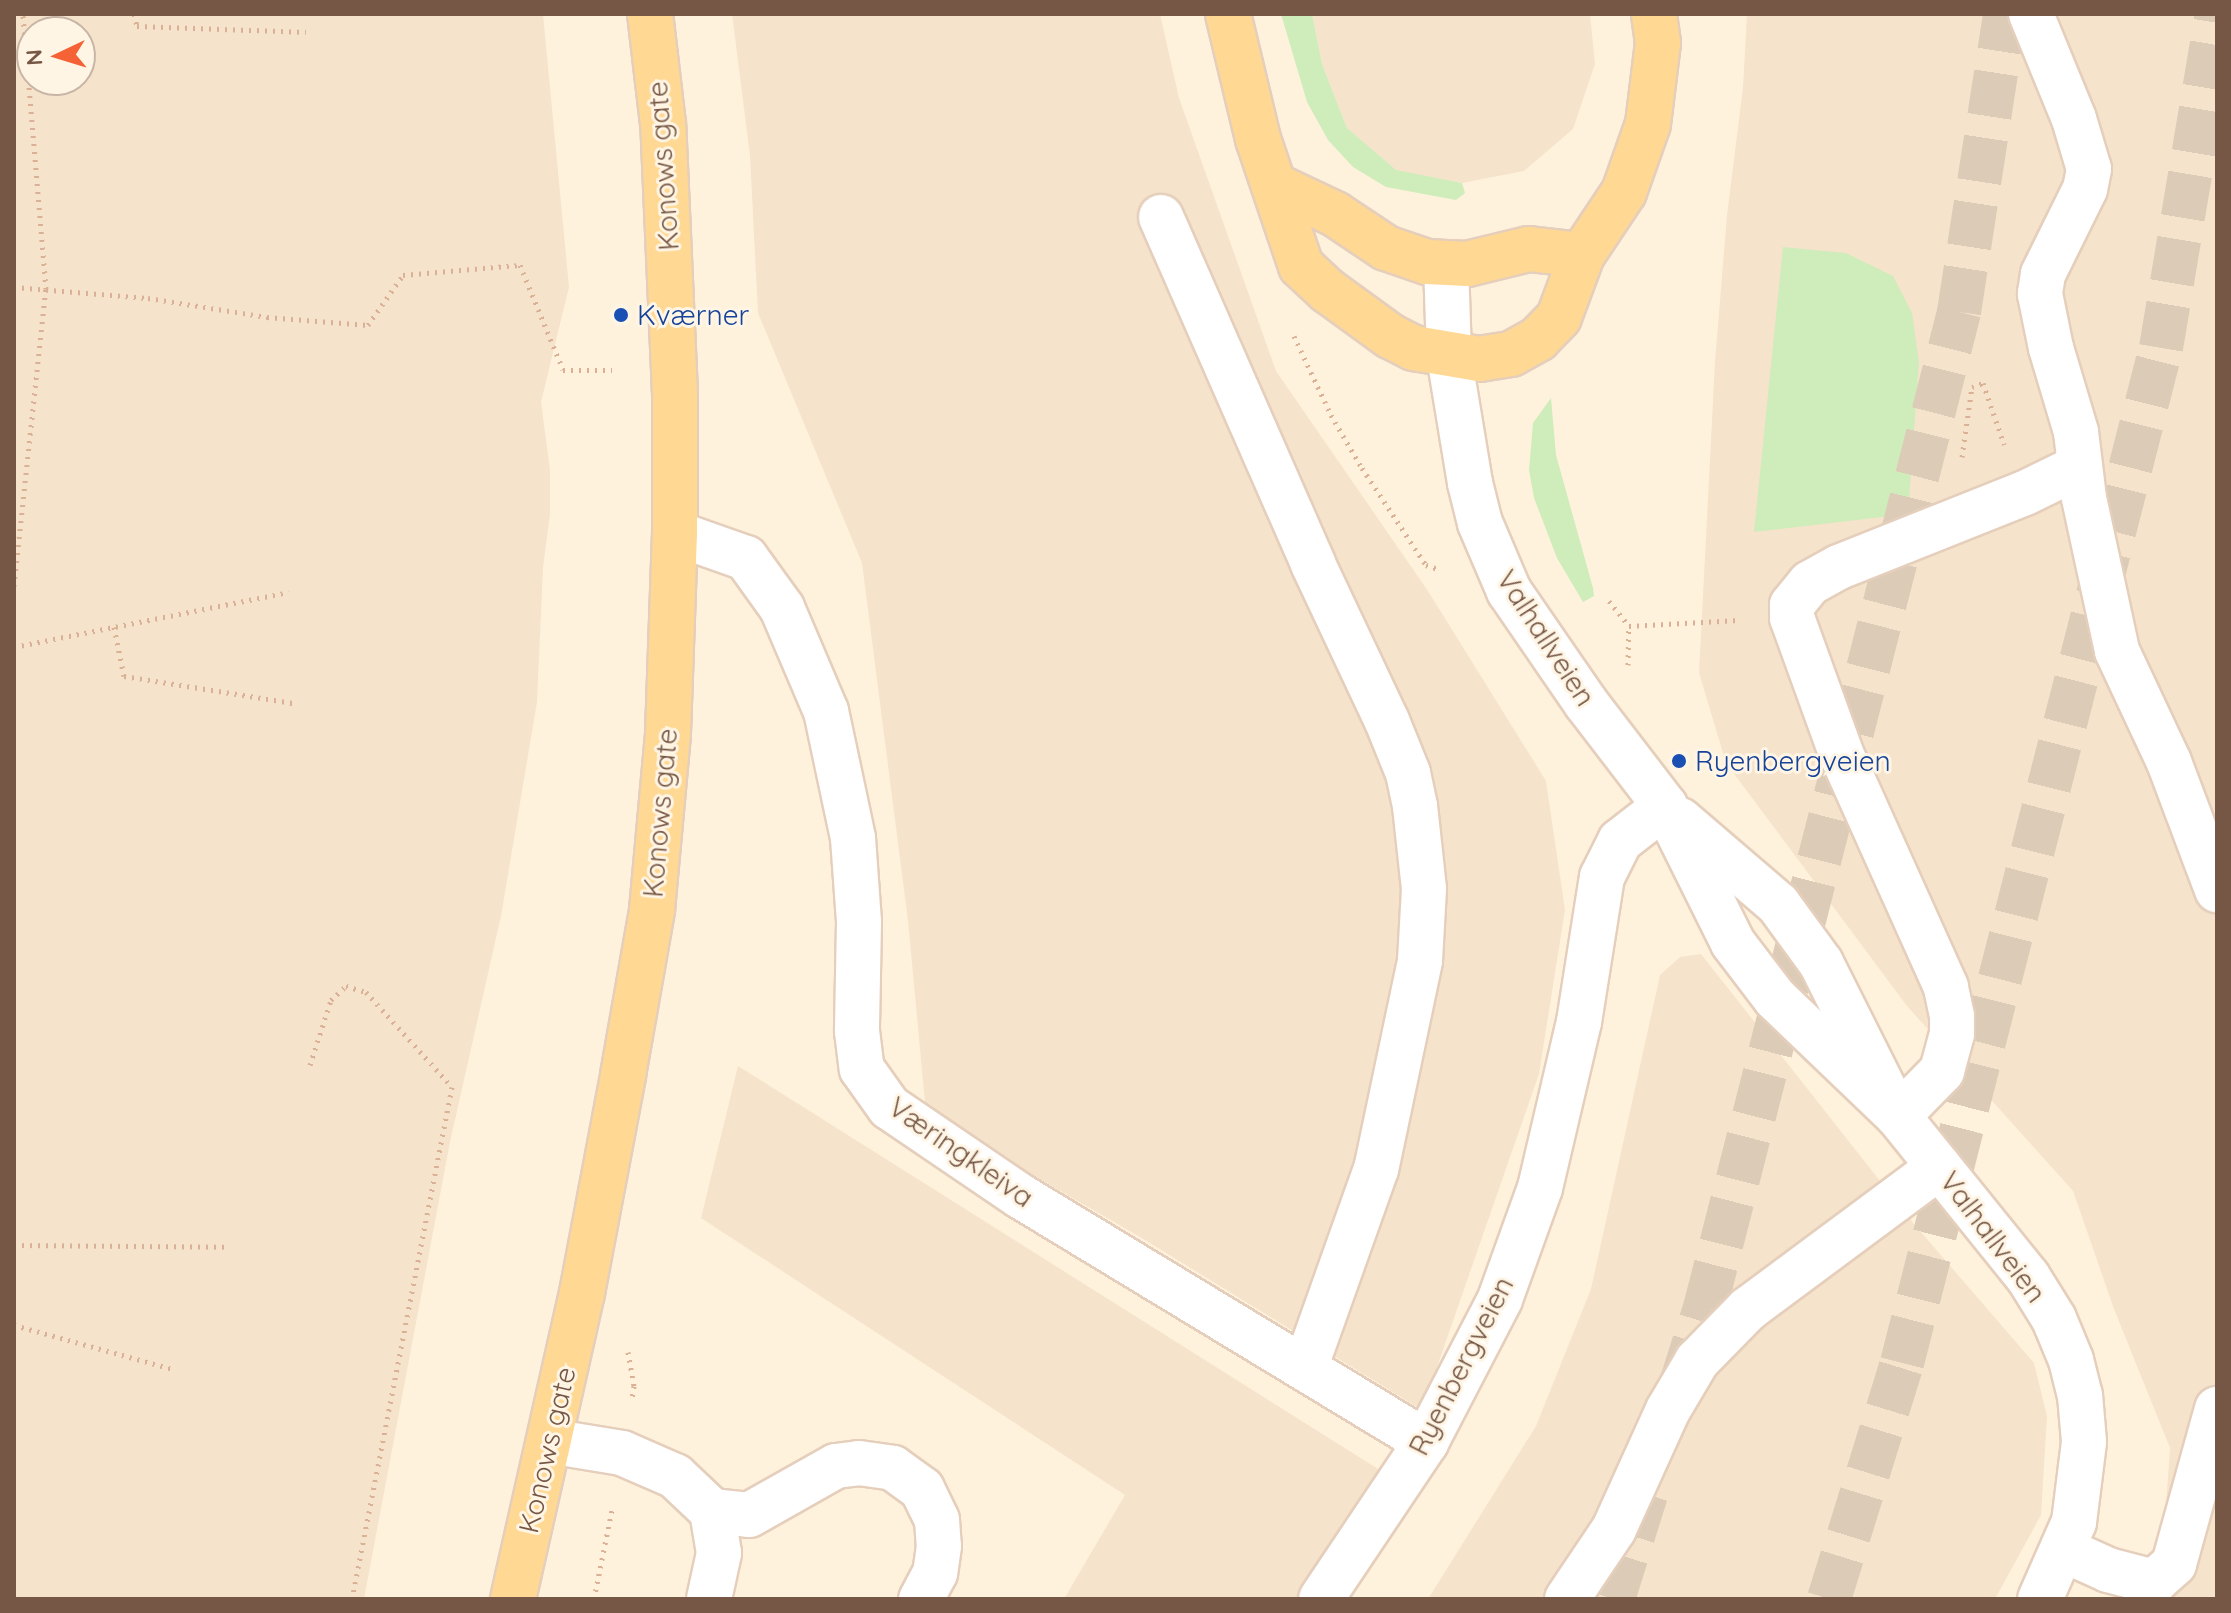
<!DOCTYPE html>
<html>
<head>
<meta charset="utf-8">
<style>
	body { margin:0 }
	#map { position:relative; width:2231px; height:1613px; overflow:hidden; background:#fef2dd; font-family:Quicksand,sans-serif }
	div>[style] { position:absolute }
	.residential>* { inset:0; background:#f6e3cb }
	.green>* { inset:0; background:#cfecbb }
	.highway-tunnel>* { height:44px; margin-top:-22px; transform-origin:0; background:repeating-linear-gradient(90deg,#dccbb7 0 44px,transparent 0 66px) }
	.path>* { height:5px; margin-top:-2.5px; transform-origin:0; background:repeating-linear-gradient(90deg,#dab196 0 2px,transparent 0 8px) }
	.roads { filter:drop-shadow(2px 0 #e5cfbc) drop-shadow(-2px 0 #e5cfbc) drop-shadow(0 2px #e5cfbc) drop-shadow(0 -2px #e5cfbc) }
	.minor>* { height:44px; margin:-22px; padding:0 22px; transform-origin:22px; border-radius:22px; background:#fff }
	.major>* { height:44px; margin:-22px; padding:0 22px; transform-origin:22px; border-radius:22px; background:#ffd893 }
	.dots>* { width:22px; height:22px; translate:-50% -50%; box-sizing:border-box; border:4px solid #fff5e5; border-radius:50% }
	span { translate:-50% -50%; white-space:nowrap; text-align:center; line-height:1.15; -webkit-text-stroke:6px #fff5e5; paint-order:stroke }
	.street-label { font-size:28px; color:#765644 }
	.transit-label { font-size:28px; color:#164399 }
	.left { translate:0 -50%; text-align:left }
	.frame { position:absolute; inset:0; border:16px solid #765644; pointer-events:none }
	.north { position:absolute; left:16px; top:16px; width:80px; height:80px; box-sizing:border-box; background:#fff5e5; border:2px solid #c8b5a5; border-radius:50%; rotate:266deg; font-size:22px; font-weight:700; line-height:32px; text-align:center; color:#765644 }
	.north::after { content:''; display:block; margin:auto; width:28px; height:36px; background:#f46236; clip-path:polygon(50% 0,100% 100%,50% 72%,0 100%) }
</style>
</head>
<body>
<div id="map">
	<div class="residential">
		<i style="clip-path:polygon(evenodd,14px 14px,543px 14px,569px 287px,541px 402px,550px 470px,550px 514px,543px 568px,537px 702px,501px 916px,450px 1142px,364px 1599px,14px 1599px,14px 14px,80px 32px,80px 80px,32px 80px,32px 32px,80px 32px)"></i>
		<i style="clip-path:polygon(732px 14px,1160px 14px,1179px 98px,1276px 371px,1428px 591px,1546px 781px,1565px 910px,1539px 1074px,1422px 1410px,1140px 1237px,926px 1113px,908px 921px,862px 563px,758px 313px,750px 156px)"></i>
		<i style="clip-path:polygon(1312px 14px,1590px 14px,1595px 64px,1573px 129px,1524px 171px,1462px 183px,1396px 171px,1347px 128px,1322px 64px)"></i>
		<i style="clip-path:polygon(1747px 14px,2217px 14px,2217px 1599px,2156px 1599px,2160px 1593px,2170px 1448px,2114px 1309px,2073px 1191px,1907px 1006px,1726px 763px,1699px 673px,1715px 362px,1727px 215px,1743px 87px)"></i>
		<i style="clip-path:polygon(1701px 954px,1914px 1224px,2034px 1363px,2047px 1416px,2041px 1515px,1995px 1599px,1428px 1599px,1536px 1426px,1591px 1289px,1660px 975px,1680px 957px)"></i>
		<i style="clip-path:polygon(738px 1066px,1386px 1474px,1311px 1599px,1064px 1599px,1125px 1495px,701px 1218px)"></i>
	</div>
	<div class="green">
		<i style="clip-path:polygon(1281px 14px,1312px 14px,1322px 64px,1347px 128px,1396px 170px,1462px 183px,1465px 193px,1456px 200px,1386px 187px,1353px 167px,1328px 140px,1307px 102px)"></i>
		<i style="clip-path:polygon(1783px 247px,1846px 253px,1893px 276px,1912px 313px,1919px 362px,1908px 514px,1754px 532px)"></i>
		<i style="clip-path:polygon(1551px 398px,1556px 455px,1593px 588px,1594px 596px,1583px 602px,1557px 558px,1534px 498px,1529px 470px,1533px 423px)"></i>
	</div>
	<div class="highway-tunnel">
		<i style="left:1681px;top:1384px;width:80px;rotate:-72.5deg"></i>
		<i style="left:1705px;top:1308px;width:1028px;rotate:-75.69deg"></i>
		<i style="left:1959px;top:312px;width:302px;rotate:-81.2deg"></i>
		<i style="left:1613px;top:1599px;width:116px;rotate:-72.5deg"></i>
		<i style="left:1829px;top:1599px;width:247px;rotate:-72.8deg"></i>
		<i style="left:1902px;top:1363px;width:1048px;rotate:-75.69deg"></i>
		<i style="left:2161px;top:348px;width:339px;rotate:-80.5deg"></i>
	</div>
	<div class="path">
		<i style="left:134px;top:14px;width:12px;rotate:76deg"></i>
		<i style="left:137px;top:26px;width:169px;rotate:2deg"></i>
		<i style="left:14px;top:287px;width:134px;rotate:4.7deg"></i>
		<i style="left:148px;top:298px;width:121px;rotate:9.1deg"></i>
		<i style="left:267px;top:317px;width:101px;rotate:4.5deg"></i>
		<i style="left:368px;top:325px;width:61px;rotate:-55deg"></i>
		<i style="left:403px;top:275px;width:117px;rotate:-4.9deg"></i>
		<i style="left:520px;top:265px;width:113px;rotate:67.7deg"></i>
		<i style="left:563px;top:370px;width:49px"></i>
		<i style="left:1294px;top:336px;width:87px;rotate:64.9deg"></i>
		<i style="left:1331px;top:415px;width:61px;rotate:59.7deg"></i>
		<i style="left:1362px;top:468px;width:116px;rotate:56.6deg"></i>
		<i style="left:1426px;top:565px;width:13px;rotate:18deg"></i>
		<i style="left:1962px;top:457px;width:71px;rotate:-81.9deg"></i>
		<i style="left:1972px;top:387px;width:12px;rotate:-20deg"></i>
		<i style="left:1983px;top:383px;width:65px;rotate:71deg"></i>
		<i style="left:14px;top:586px;width:299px;rotate:-83.9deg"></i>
		<i style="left:46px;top:289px;width:276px;rotate:-94.8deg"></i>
		<i style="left:1609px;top:601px;width:32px;rotate:51deg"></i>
		<i style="left:1629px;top:626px;width:110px;rotate:-3.1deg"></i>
		<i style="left:114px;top:627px;width:50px;rotate:78.5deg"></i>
		<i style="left:124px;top:676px;width:171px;rotate:9.1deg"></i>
		<i style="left:14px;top:647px;width:280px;rotate:-11.3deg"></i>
		<i style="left:1628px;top:665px;width:39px;rotate:-89deg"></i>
		<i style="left:310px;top:1065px;width:68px;rotate:-72.1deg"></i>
		<i style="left:331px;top:1000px;width:21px;rotate:-43deg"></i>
		<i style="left:346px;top:986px;width:21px;rotate:17deg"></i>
		<i style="left:366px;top:992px;width:128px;rotate:47.8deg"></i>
		<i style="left:452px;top:1087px;width:522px;rotate:101.05deg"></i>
		<i style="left:14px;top:1245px;width:210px;rotate:0.5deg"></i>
		<i style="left:14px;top:1325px;width:165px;rotate:15.5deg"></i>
		<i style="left:628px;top:1352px;width:35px;rotate:80deg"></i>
		<i style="left:634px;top:1386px;width:12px;rotate:99deg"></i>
		<i style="left:594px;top:1599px;width:91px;rotate:-78.6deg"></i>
	</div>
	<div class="roads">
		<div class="minor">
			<i style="left:2031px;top:14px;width:113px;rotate:67.7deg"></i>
			<i style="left:2074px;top:119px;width:52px;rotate:73.3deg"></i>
			<i style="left:2089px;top:169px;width:20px;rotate:101deg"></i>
			<i style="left:2085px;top:189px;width:95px;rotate:116.3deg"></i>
			<i style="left:2043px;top:274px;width:20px;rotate:99deg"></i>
			<i style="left:2040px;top:294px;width:55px;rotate:78.5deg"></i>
			<i style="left:2051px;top:348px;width:88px;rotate:73.4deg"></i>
			<i style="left:2076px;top:432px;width:66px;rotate:83.1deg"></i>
			<i style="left:2084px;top:498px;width:157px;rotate:77.8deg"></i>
			<i style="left:2117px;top:651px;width:123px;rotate:64.9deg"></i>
			<i style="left:2169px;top:762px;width:137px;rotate:69.4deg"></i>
			<i style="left:1161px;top:217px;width:379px;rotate:66.3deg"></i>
			<i style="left:1313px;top:564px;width:174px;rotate:64.8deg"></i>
			<i style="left:1387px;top:721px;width:56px;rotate:68deg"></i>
			<i style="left:1408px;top:773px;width:34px;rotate:78deg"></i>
			<i style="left:1415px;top:806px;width:83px;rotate:83.8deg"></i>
			<i style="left:1424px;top:889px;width:72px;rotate:93.2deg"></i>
			<i style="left:1420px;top:961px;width:213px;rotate:101.9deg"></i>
			<i style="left:1376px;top:1169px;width:211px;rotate:109.6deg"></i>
			<i style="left:1446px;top:264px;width:92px;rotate:88.1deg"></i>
			<i style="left:1449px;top:356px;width:129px;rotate:80.6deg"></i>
			<i style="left:1470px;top:483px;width:41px;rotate:76deg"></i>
			<i style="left:1480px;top:523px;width:74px;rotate:66.9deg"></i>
			<i style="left:1509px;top:591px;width:136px;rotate:55.5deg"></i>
			<i style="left:1586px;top:703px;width:130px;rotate:52.5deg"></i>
			<i style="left:1665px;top:806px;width:153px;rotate:63.6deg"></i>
			<i style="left:1733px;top:943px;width:69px;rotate:52.6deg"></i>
			<i style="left:1775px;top:998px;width:170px;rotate:43.8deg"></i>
			<i style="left:1898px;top:1116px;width:207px;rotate:51.1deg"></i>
			<i style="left:2028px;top:1277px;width:49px;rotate:58.2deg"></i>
			<i style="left:2054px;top:1319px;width:44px;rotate:67.5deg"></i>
			<i style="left:2071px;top:1360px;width:36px;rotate:76deg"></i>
			<i style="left:2080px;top:1395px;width:47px;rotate:85.1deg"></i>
			<i style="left:2084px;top:1442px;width:81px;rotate:97.1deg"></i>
			<i style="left:2074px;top:1522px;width:84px;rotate:113.8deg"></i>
			<i style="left:675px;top:533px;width:75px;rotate:19.4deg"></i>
			<i style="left:746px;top:558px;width:62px;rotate:54.2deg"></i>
			<i style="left:782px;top:608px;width:112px;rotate:66.9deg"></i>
			<i style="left:826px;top:711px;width:130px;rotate:78deg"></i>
			<i style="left:853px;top:838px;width:84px;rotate:85.9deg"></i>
			<i style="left:859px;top:922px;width:109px;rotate:91.1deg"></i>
			<i style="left:857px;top:1031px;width:38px;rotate:83deg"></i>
			<i style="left:862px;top:1069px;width:47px;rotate:54.6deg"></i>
			<i style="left:889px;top:1107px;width:158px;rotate:34.2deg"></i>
			<i style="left:1020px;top:1196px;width:475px;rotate:31.2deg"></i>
			<i style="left:1680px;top:820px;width:129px;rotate:40.6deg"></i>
			<i style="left:1778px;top:904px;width:73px;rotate:53.9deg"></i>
			<i style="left:1821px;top:963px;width:141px;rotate:63.4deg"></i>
			<i style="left:1898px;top:1116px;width:63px;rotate:-45.6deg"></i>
			<i style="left:1942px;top:1071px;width:38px;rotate:-75deg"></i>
			<i style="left:1952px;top:1034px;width:18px;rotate:-90deg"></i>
			<i style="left:1952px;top:1016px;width:30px;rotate:-102deg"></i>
			<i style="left:1946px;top:987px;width:256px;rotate:-114.2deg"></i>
			<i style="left:1841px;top:753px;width:144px;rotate:-109.9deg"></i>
			<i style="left:1792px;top:618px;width:13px;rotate:-90deg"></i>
			<i style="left:1792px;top:605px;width:28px;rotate:-51deg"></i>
			<i style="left:1810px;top:583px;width:33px;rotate:-29deg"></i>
			<i style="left:1839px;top:567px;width:200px;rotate:-21.7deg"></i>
			<i style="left:2025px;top:493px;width:61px;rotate:-26.1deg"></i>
			<i style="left:549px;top:1441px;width:74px;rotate:9.3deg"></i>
			<i style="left:622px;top:1453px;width:58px;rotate:23.5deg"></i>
			<i style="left:675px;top:1476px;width:51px;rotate:43.4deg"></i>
			<i style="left:712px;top:1511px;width:37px;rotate:6deg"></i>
			<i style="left:749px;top:1515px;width:100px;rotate:-29.4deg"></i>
			<i style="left:836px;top:1466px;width:23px;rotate:-7deg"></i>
			<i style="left:859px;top:1463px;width:34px;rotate:8deg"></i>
			<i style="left:893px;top:1468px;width:36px;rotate:36deg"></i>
			<i style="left:922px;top:1489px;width:34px;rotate:64deg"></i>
			<i style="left:937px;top:1520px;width:26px;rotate:86deg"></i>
			<i style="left:939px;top:1546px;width:27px;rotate:98deg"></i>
			<i style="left:935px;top:1573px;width:30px;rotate:118deg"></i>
			<i style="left:2064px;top:1550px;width:48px;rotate:24.4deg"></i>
			<i style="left:2108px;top:1570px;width:48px;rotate:14.6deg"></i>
			<i style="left:2154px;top:1582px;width:27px;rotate:-42deg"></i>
			<i style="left:2174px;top:1564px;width:161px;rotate:-74.5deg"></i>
			<i style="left:709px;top:1599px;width:47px;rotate:-77.7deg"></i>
			<i style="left:719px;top:1553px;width:43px;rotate:-99.5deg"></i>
			<i style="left:1321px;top:1599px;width:189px;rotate:-56.2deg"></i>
			<i style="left:1426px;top:1442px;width:161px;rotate:-62.6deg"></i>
			<i style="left:1500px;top:1299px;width:118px;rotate:-70.2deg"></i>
			<i style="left:1540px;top:1188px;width:171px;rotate:-76.8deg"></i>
			<i style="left:1579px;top:1022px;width:147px;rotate:-81deg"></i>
			<i style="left:1602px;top:877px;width:40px;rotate:-63.4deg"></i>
			<i style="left:1620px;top:841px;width:57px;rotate:-37.9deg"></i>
			<i style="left:1567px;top:1599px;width:84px;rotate:-56.1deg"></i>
			<i style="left:1614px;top:1529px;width:131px;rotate:-65.6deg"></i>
			<i style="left:1668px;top:1410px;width:57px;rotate:-59.4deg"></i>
			<i style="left:1697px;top:1361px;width:73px;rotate:-45.6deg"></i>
			<i style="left:1748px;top:1309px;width:238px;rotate:-36.6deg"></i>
		</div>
		<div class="major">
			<i style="left:1228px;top:14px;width:129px;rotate:76.5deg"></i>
			<i style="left:1258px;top:139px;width:134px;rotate:71.3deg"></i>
			<i style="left:1301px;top:266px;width:37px;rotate:43deg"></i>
			<i style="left:1328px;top:291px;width:77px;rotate:36deg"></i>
			<i style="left:1390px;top:336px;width:27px;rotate:27deg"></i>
			<i style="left:1414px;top:348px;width:66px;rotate:9.6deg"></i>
			<i style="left:1479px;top:359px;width:32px;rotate:-9deg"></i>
			<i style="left:1511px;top:354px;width:31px;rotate:-29deg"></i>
			<i style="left:1538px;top:339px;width:30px;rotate:-46deg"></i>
			<i style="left:1559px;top:317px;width:66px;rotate:-69.6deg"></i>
			<i style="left:1582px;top:255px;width:76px;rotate:-56.3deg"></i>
			<i style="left:1624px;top:192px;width:72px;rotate:-70.6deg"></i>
			<i style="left:1648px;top:124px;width:82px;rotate:-83deg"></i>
			<i style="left:1658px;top:43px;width:29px;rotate:-98deg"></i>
			<i style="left:1276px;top:186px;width:65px;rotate:25.4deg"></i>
			<i style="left:1335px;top:214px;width:61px;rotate:33.7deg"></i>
			<i style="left:1386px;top:248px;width:43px;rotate:18.9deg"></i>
			<i style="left:1427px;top:262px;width:40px;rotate:2.9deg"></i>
			<i style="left:1467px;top:264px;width:64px;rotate:-13.6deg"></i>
			<i style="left:1529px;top:249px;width:53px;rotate:6.5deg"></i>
			<i style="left:513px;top:1599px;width:314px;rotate:-77.3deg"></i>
			<i style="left:582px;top:1293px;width:222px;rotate:-79.3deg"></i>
			<i style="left:623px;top:1075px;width:168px;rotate:-80deg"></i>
			<i style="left:652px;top:910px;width:178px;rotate:-84.8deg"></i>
			<i style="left:668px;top:733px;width:200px;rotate:-88deg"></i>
			<i style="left:675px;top:533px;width:139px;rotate:-90deg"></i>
			<i style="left:675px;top:394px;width:270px;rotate:-92.5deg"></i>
			<i style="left:663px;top:124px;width:111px;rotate:-96.7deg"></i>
		</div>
	</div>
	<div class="dots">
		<i style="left:621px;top:315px;background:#1a4fb4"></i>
		<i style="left:1679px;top:761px;background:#1a4fb4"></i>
	</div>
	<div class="street-label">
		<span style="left:663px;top:166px;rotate:-94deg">Konows gate</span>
		<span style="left:1546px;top:638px;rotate:57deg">Valhallveien</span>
		<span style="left:660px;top:813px;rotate:-85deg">Konows gate</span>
		<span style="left:961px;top:1152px;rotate:35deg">Væringkleiva</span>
		<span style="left:1993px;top:1237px;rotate:53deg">Valhallveien</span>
		<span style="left:1461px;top:1366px;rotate:-63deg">Ryenbergveien</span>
		<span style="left:547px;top:1450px;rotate:-77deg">Konows gate</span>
	</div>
	<div class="transit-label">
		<span class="left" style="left:637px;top:315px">Kværner</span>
		<span class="left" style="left:1695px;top:761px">Ryenbergveien</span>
	</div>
	<div class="frame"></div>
	<div class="north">N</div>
</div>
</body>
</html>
